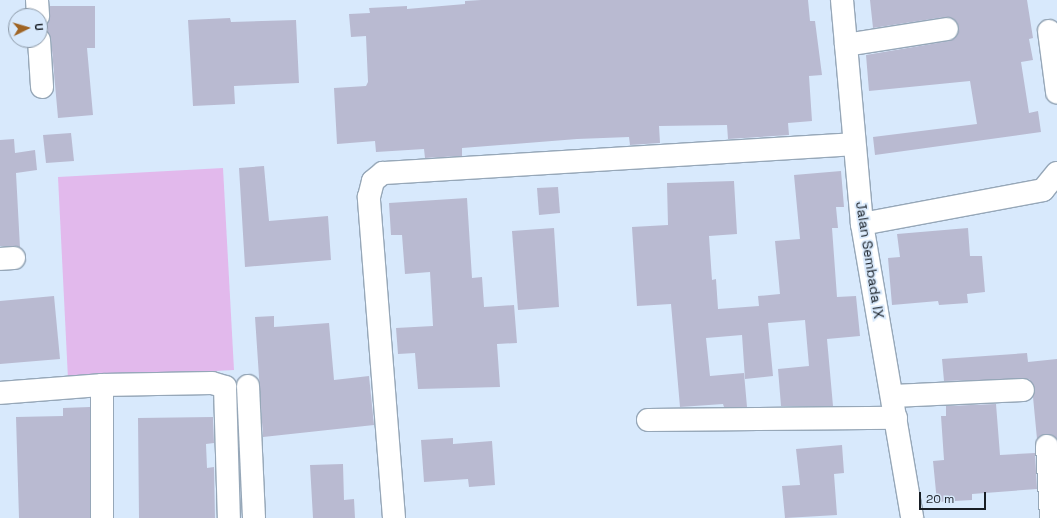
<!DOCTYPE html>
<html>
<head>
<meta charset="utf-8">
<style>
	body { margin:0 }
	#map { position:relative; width:1057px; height:518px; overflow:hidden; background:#d8e9fc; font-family:"Space Grotesk",sans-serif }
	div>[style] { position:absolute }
	.green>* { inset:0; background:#e2b9ec }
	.building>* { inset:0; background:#b9bad1 }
	.roads { filter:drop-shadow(1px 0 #96a7b8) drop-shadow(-1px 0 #96a7b8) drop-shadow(0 1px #96a7b8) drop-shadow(0 -1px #96a7b8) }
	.minor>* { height:22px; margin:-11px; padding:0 11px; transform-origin:11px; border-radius:11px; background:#fff }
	span { translate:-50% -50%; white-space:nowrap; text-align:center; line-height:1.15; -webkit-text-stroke:3.5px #d8e9fc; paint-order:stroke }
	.street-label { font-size:14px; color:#181e25 }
	.north { position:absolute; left:8px; top:8px; width:40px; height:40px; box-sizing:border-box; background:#d8e9fc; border:1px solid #8b98a6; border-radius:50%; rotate:85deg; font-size:11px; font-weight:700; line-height:16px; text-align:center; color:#181e25 }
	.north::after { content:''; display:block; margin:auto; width:14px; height:18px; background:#9f6424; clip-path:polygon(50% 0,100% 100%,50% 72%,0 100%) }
	.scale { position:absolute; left:919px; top:492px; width:67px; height:18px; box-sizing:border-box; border:2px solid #181e25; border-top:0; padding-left:5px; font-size:12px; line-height:14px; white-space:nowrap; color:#181e25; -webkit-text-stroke:3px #d8e9fc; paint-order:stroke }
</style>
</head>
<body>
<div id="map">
	<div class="green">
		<i style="clip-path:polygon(223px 168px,234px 370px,68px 379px,58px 177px)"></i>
	</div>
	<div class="building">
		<i style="clip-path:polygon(481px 0,808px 0,810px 21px,815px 21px,822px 75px,809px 76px,812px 121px,788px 123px,789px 135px,728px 139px,727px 125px,659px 126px,660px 143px,630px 145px,629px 137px,577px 139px,462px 148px,462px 156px,425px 158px,424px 149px,376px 152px,375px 141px,337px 144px,334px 88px,366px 86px,368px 82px,366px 36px,351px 37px,349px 14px,370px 13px,369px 8px,407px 6px,407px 9px,465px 4px,465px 1px)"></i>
		<i style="clip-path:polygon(870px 0,1027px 0,1033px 38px,1029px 39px,1033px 60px,1021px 62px,1029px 113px,1038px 111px,1041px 132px,875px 155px,873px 137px,977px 124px,970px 81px,869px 91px,866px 55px,949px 41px,955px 38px,959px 27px,956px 21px,945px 17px,873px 28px)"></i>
		<i style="clip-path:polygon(50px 6px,95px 6px,95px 48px,87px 48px,93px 115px,58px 118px,51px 39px,49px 33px,42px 28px,49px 21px)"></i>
		<i style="clip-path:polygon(230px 18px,231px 22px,296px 20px,299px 83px,234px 86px,235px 104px,193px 106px,188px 20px)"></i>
		<i style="clip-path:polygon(71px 133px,74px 161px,46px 163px,43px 135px)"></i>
		<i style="clip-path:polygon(14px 139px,15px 153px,35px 150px,37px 170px,16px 173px,20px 248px,0 246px,0 140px)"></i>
		<i style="clip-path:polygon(264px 166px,269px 221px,328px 216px,331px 260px,245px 267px,239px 168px)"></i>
		<i style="clip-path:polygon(841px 171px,844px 207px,836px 207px,838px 228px,832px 228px,837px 297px,856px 296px,860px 336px,827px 339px,833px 406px,781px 406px,778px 369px,809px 366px,805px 320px,768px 323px,773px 376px,745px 379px,742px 335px,706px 338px,710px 376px,744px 373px,747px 407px,724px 407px,723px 404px,680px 407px,671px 304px,637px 306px,632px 227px,668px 225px,667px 183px,734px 181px,737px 234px,709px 236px,712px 280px,716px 279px,718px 309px,759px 306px,758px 296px,780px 294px,775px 241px,800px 239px,794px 175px)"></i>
		<i style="clip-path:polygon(558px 187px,560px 213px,539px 215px,537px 188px)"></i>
		<i style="clip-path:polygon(467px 198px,472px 278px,482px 277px,484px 307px,514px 305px,517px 343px,497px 344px,500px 387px,418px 389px,415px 353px,398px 354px,396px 328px,433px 326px,430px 272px,405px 274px,402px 235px,391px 235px,389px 203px)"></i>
		<i style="clip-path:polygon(554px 228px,559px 307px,518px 310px,512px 231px)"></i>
		<i style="clip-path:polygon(968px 228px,970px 256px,982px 256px,985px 292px,967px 294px,968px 303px,939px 305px,938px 301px,892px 305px,888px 258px,900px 257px,897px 234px)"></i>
		<i style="clip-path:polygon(54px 296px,60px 359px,0 364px,0 301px)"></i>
		<i style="clip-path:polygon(274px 316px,274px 327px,329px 323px,334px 380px,369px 376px,374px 425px,263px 437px,255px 317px)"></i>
		<i style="clip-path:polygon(1027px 353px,1028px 362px,1057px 359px,1057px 439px,1047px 434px,1037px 439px,1033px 397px,1035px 389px,1029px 379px,944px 381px,942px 359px)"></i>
		<i style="clip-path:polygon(996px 404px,1000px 455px,1035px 453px,1037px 489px,972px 494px,972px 500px,937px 502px,933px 461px,944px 460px,941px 416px,946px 416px,946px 406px)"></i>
		<i style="clip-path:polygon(90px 407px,90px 518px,19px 518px,16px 417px,63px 416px,63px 408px)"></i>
		<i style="clip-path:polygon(213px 417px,214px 443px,206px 444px,207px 468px,214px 467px,215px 518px,139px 518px,138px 418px)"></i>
		<i style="clip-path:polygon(453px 438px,453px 444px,492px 441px,495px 485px,469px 487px,468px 479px,424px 482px,421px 440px)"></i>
		<i style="clip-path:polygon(842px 445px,844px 473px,834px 474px,837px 515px,785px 518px,782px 486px,800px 485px,796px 449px)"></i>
		<i style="clip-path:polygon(343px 464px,344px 500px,354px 499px,355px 518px,313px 518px,310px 465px)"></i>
	</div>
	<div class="roads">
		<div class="minor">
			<i style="left:37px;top:0;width:16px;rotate:86deg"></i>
			<i style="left:842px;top:0;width:225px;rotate:84.9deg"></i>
			<i style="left:862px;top:224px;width:298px;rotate:80.3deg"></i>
			<i style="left:1049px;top:31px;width:62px;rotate:82.5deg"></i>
			<i style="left:39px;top:40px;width:47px;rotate:86.3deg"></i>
			<i style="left:846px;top:45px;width:102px;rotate:-9deg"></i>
			<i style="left:862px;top:224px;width:184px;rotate:-10.6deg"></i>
			<i style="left:1043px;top:190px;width:22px;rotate:-51deg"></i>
			<i style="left:0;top:259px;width:14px;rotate:-4deg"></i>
			<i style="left:248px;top:386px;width:132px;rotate:87.4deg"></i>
			<i style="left:0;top:393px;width:102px;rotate:-4.5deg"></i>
			<i style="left:893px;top:396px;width:130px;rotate:-2.6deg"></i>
			<i style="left:648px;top:420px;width:248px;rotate:-0.5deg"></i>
			<i style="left:1047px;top:446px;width:72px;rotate:86.8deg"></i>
			<i style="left:102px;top:518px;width:133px;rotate:-90deg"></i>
			<i style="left:102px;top:385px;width:110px;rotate:-1deg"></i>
			<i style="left:212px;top:383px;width:14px;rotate:17deg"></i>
			<i style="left:225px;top:387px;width:131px;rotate:88.3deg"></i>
			<i style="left:394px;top:518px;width:322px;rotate:-94.5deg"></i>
			<i style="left:369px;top:197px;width:16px;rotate:-76deg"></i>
			<i style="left:373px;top:181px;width:13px;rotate:-39deg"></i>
			<i style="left:383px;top:173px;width:471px;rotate:-3.5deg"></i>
		</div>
	</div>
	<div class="street-label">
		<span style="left:870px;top:260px;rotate:81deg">Jalan Sembada IX</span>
	</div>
	<div class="north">U</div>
	<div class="scale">20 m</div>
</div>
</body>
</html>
